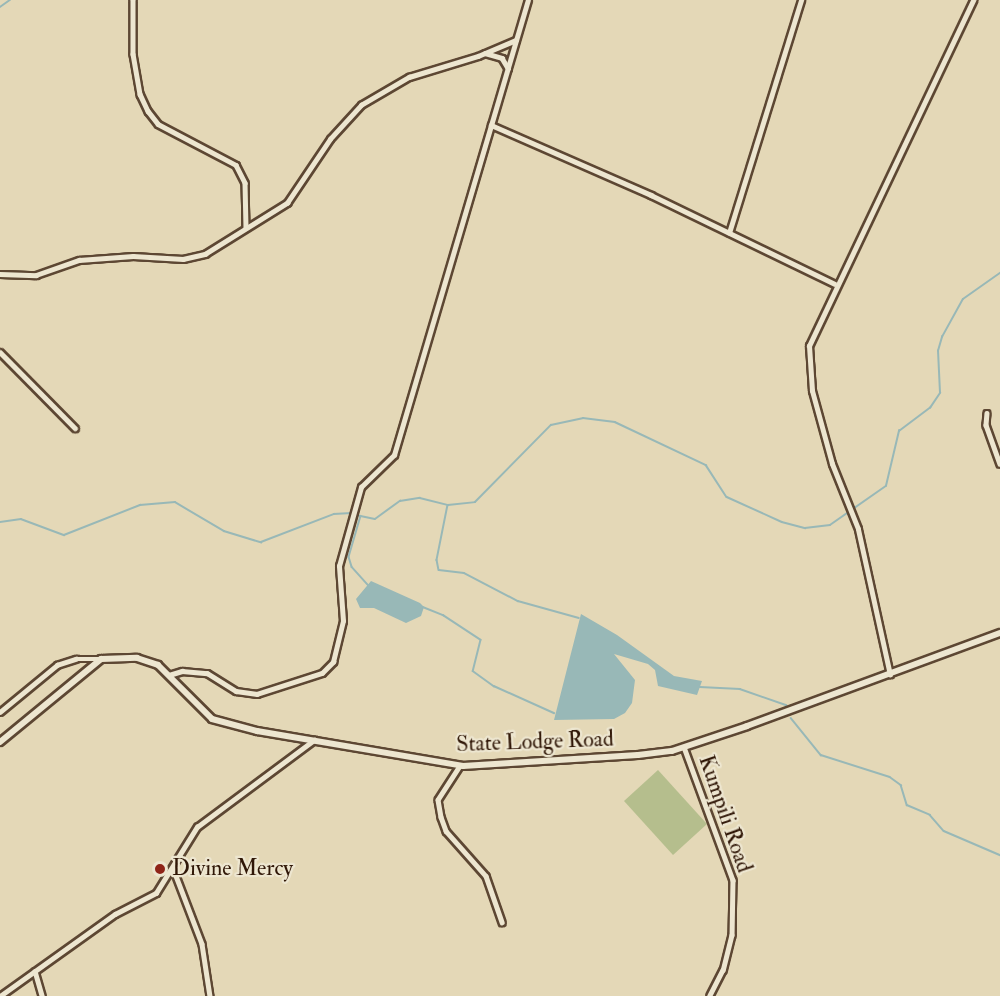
<!DOCTYPE html>
<html>
<head>
<meta charset="utf-8">
<style>
	body { margin:0 }
	#map { position:relative; width:1000px; height:996px; overflow:hidden; background:#e4d8b7; font-family:"IM FELL Double Pica",serif }
	div>[style] { position:absolute }
	.green>* { inset:0; background:#b5be8d }
	.water>* { inset:0; background:#98b8b7 }
	.stream>* { height:1.5px; margin:-0.75px; padding:0 0.75px; transform-origin:0.75px; border-radius:0.75px; background:#98b8b7 }
	.roads { filter:drop-shadow(2px 0 #5d4733) drop-shadow(-2px 0 #5d4733) drop-shadow(0 2px #5d4733) drop-shadow(0 -2px #5d4733) }
	.street>* { height:4.5px; margin:-2.25px; padding:0 2.25px; transform-origin:2.25px; border-radius:2.25px; background:#ede6d0 }
	.secondary>* { height:6px; margin:-3px; padding:0 3px; transform-origin:3px; border-radius:3px; background:#ede6d0 }
	.dots>* { width:16px; height:16px; translate:-50% -50%; box-sizing:border-box; border:3px solid #ede6d0; border-radius:50% }
	span { translate:-50% -50%; white-space:nowrap; text-align:center; line-height:1.15; -webkit-text-stroke:4.5px #ede6d0; paint-order:stroke }
	.street-label { font-size:22px; color:#301707 }
	.poi-label { font-size:22px; color:#301707 }
	.left { translate:0 -50%; text-align:left }
</style>
</head>
<body>
<div id="map">
	<div class="green">
		<i style="clip-path:polygon(658px 770px,707px 824px,673px 855px,624px 801px)"></i>
	</div>
	<div class="water">
		<i style="clip-path:polygon(371px 581px,420px 603px,424px 607px,421px 616px,406px 623px,374px 608px,360px 608px,356px 599px)"></i>
		<i style="clip-path:polygon(581px 614px,617px 635px,674px 676px,702px 681px,697px 695px,658px 686px,655px 670px,648px 664px,614px 654px,635px 680px,632px 703px,625px 713px,614px 719px,554px 720px)"></i>
	</div>
	<div class="stream">
		<i style="left:0;top:7px;width:12px;rotate:-35deg"></i>
		<i style="left:448px;top:505px;width:27px;rotate:-6deg"></i>
		<i style="left:475px;top:502px;width:108px;rotate:-45.4deg"></i>
		<i style="left:551px;top:425px;width:33px;rotate:-12deg"></i>
		<i style="left:583px;top:418px;width:32px;rotate:7deg"></i>
		<i style="left:615px;top:422px;width:101px;rotate:25.3deg"></i>
		<i style="left:706px;top:465px;width:38px;rotate:57deg"></i>
		<i style="left:727px;top:497px;width:60px;rotate:24.4deg"></i>
		<i style="left:782px;top:522px;width:24px;rotate:15deg"></i>
		<i style="left:805px;top:528px;width:25px;rotate:-7deg"></i>
		<i style="left:830px;top:525px;width:68px;rotate:-34.9deg"></i>
		<i style="left:886px;top:486px;width:57px;rotate:-76.7deg"></i>
		<i style="left:899px;top:431px;width:39px;rotate:-37deg"></i>
		<i style="left:930px;top:408px;width:18px;rotate:-56deg"></i>
		<i style="left:940px;top:393px;width:42px;rotate:-92.7deg"></i>
		<i style="left:938px;top:351px;width:15px;rotate:-74deg"></i>
		<i style="left:942px;top:337px;width:43px;rotate:-61.1deg"></i>
		<i style="left:963px;top:299px;width:45px;rotate:-35.1deg"></i>
		<i style="left:356px;top:515px;width:19px;rotate:12deg"></i>
		<i style="left:375px;top:519px;width:31px;rotate:-36deg"></i>
		<i style="left:400px;top:501px;width:20px;rotate:-9deg"></i>
		<i style="left:420px;top:498px;width:29px;rotate:14deg"></i>
		<i style="left:448px;top:505px;width:56px;rotate:101.3deg"></i>
		<i style="left:437px;top:560px;width:10px;rotate:79deg"></i>
		<i style="left:439px;top:570px;width:25px;rotate:7deg"></i>
		<i style="left:464px;top:573px;width:61px;rotate:27.4deg"></i>
		<i style="left:518px;top:601px;width:63px;rotate:15.6deg"></i>
		<i style="left:361px;top:516px;width:43px;rotate:106.3deg"></i>
		<i style="left:349px;top:557px;width:10px;rotate:73deg"></i>
		<i style="left:352px;top:567px;width:25px;rotate:48deg"></i>
		<i style="left:0;top:522px;width:21px;rotate:-8deg"></i>
		<i style="left:21px;top:519px;width:46px;rotate:20.4deg"></i>
		<i style="left:64px;top:535px;width:82px;rotate:-21.5deg"></i>
		<i style="left:140px;top:505px;width:35px;rotate:-5deg"></i>
		<i style="left:175px;top:502px;width:57px;rotate:30.6deg"></i>
		<i style="left:224px;top:531px;width:39px;rotate:17deg"></i>
		<i style="left:261px;top:542px;width:78px;rotate:-21deg"></i>
		<i style="left:334px;top:514px;width:17px;rotate:-3deg"></i>
		<i style="left:423px;top:607px;width:22px;rotate:22deg"></i>
		<i style="left:443px;top:615px;width:45px;rotate:33.3deg"></i>
		<i style="left:481px;top:640px;width:32px;rotate:104deg"></i>
		<i style="left:473px;top:671px;width:26px;rotate:36deg"></i>
		<i style="left:494px;top:686px;width:66px;rotate:24.2deg"></i>
		<i style="left:700px;top:687px;width:40px;rotate:2.9deg"></i>
		<i style="left:740px;top:689px;width:49px;rotate:19.2deg"></i>
		<i style="left:791px;top:718px;width:48px;rotate:51deg"></i>
		<i style="left:821px;top:755px;width:72px;rotate:17.7deg"></i>
		<i style="left:890px;top:777px;width:14px;rotate:36deg"></i>
		<i style="left:901px;top:785px;width:21px;rotate:73deg"></i>
		<i style="left:907px;top:805px;width:25px;rotate:23deg"></i>
		<i style="left:930px;top:815px;width:21px;rotate:49deg"></i>
		<i style="left:944px;top:831px;width:61px;rotate:23.2deg"></i>
	</div>
	<div class="roads">
		<div class="street">
			<i style="left:133px;top:0;width:54px;rotate:90deg"></i>
			<i style="left:133px;top:54px;width:41px;rotate:80.1deg"></i>
			<i style="left:140px;top:94px;width:19px;rotate:65deg"></i>
			<i style="left:148px;top:111px;width:16px;rotate:52deg"></i>
			<i style="left:158px;top:124px;width:88px;rotate:27.7deg"></i>
			<i style="left:236px;top:165px;width:20px;rotate:63deg"></i>
			<i style="left:245px;top:183px;width:44px;rotate:88.7deg"></i>
			<i style="left:485px;top:53px;width:18px;rotate:16deg"></i>
			<i style="left:502px;top:58px;width:12px;rotate:59deg"></i>
			<i style="left:491px;top:125px;width:175px;rotate:23.6deg"></i>
			<i style="left:651px;top:195px;width:204px;rotate:25.8deg"></i>
			<i style="left:729px;top:233px;width:244px;rotate:-72.8deg"></i>
			<i style="left:0;top:274px;width:36px;rotate:2deg"></i>
			<i style="left:36px;top:275px;width:46px;rotate:-19.2deg"></i>
			<i style="left:79px;top:260px;width:54px;rotate:-4.2deg"></i>
			<i style="left:133px;top:256px;width:50px;rotate:3.4deg"></i>
			<i style="left:183px;top:259px;width:23px;rotate:-13deg"></i>
			<i style="left:205px;top:254px;width:97px;rotate:-31.9deg"></i>
			<i style="left:287px;top:203px;width:77px;rotate:-56.1deg"></i>
			<i style="left:330px;top:139px;width:46px;rotate:-47.6deg"></i>
			<i style="left:361px;top:105px;width:56px;rotate:-30.3deg"></i>
			<i style="left:409px;top:77px;width:72px;rotate:-16.9deg"></i>
			<i style="left:478px;top:56px;width:41px;rotate:-22.8deg"></i>
			<i style="left:0;top:352px;width:107px;rotate:45.4deg"></i>
			<i style="left:987px;top:413px;width:12px;rotate:95deg"></i>
			<i style="left:986px;top:425px;width:41px;rotate:70.3deg"></i>
			<i style="left:169px;top:675px;width:14px;rotate:-17deg"></i>
			<i style="left:182px;top:671px;width:25px;rotate:5deg"></i>
			<i style="left:207px;top:673px;width:34px;rotate:32deg"></i>
			<i style="left:236px;top:691px;width:21px;rotate:8deg"></i>
			<i style="left:257px;top:694px;width:68px;rotate:-17.9deg"></i>
			<i style="left:322px;top:673px;width:16px;rotate:-45deg"></i>
			<i style="left:333px;top:662px;width:42px;rotate:-76.3deg"></i>
			<i style="left:343px;top:621px;width:55px;rotate:-94.2deg"></i>
			<i style="left:339px;top:566px;width:82px;rotate:-74.4deg"></i>
			<i style="left:361px;top:487px;width:46px;rotate:-44.1deg"></i>
			<i style="left:394px;top:455px;width:474px;rotate:-73.6deg"></i>
			<i style="left:890px;top:675px;width:149px;rotate:-102.4deg"></i>
			<i style="left:858px;top:529px;width:70px;rotate:-111.8deg"></i>
			<i style="left:832px;top:464px;width:76px;rotate:-105.3deg"></i>
			<i style="left:812px;top:391px;width:45px;rotate:-93.8deg"></i>
			<i style="left:809px;top:346px;width:383px;rotate:-64.6deg"></i>
			<i style="left:0;top:712px;width:74px;rotate:-39.5deg"></i>
			<i style="left:57px;top:665px;width:20px;rotate:-18deg"></i>
			<i style="left:76px;top:659px;width:25px"></i>
			<i style="left:684px;top:747px;width:142px;rotate:69.8deg"></i>
			<i style="left:733px;top:880px;width:55px;rotate:91deg"></i>
			<i style="left:732px;top:935px;width:36px;rotate:104deg"></i>
			<i style="left:723px;top:970px;width:29px;rotate:117deg"></i>
			<i style="left:460px;top:766px;width:40px;rotate:122.9deg"></i>
			<i style="left:438px;top:800px;width:17px;rotate:80deg"></i>
			<i style="left:441px;top:817px;width:15px;rotate:70deg"></i>
			<i style="left:446px;top:831px;width:60px;rotate:48.4deg"></i>
			<i style="left:486px;top:876px;width:49px;rotate:70.8deg"></i>
			<i style="left:173px;top:868px;width:81px;rotate:69.1deg"></i>
			<i style="left:202px;top:944px;width:53px;rotate:81.3deg"></i>
			<i style="left:35px;top:971px;width:26px;rotate:74deg"></i>
			<i style="left:0;top:996px;width:141px;rotate:-35.5deg"></i>
			<i style="left:115px;top:914px;width:46px;rotate:-27.1deg"></i>
			<i style="left:156px;top:893px;width:78px;rotate:-58.2deg"></i>
			<i style="left:197px;top:827px;width:146px;rotate:-36.6deg"></i>
		</div>
		<div class="secondary">
			<i style="left:0;top:742px;width:131px;rotate:-39.4deg"></i>
			<i style="left:101px;top:659px;width:36px;rotate:-2deg"></i>
			<i style="left:137px;top:658px;width:22px;rotate:18deg"></i>
			<i style="left:158px;top:665px;width:76px;rotate:45deg"></i>
			<i style="left:212px;top:719px;width:47px;rotate:14.9deg"></i>
			<i style="left:257px;top:731px;width:209px;rotate:9.6deg"></i>
			<i style="left:463px;top:766px;width:175px;rotate:-3.6deg"></i>
			<i style="left:638px;top:755px;width:34px;rotate:-7deg"></i>
			<i style="left:672px;top:751px;width:79px;rotate:-18.4deg"></i>
			<i style="left:747px;top:726px;width:270px;rotate:-20.2deg"></i>
		</div>
	</div>
	<div class="dots">
		<i style="left:160px;top:869px;background:#8f2418"></i>
	</div>
	<div class="street-label">
		<span style="left:535px;top:742px;rotate:-2deg">State Lodge Road</span>
		<span style="left:725px;top:814px;rotate:71deg">Kumpili Road</span>
	</div>
	<div class="poi-label">
		<span class="left" style="left:172px;top:869px">Divine Mercy</span>
	</div>
</div>
</body>
</html>
